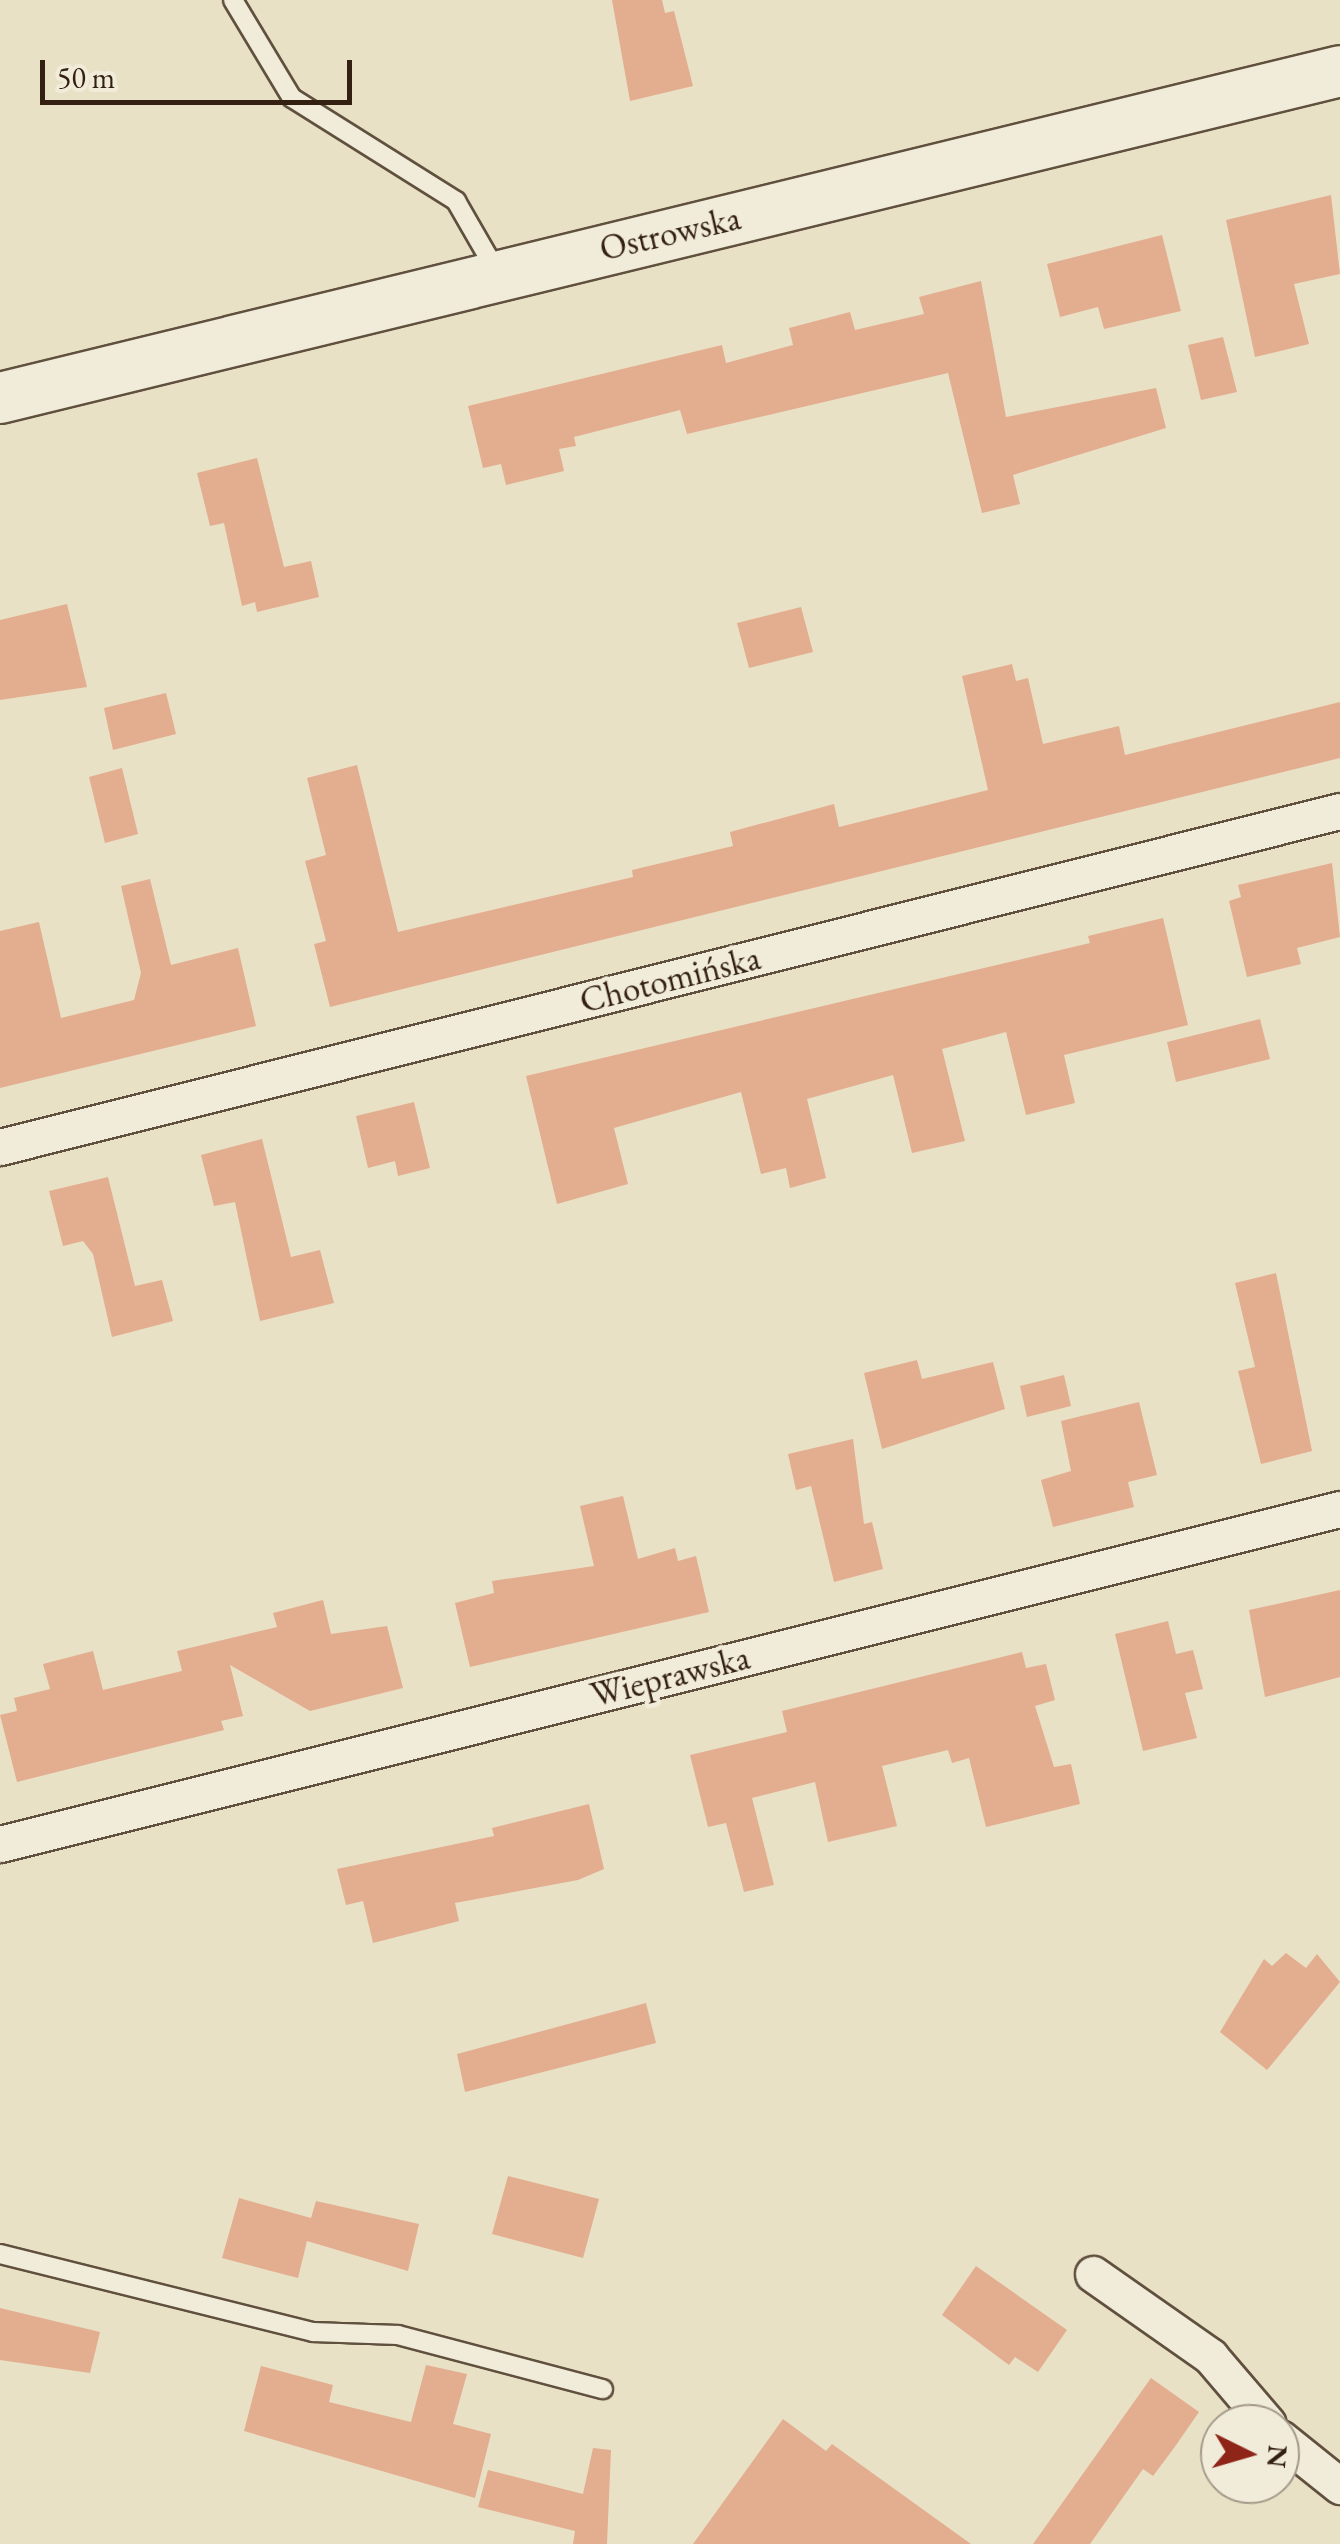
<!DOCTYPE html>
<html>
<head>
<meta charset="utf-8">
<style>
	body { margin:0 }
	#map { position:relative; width:1340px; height:2544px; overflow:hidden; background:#e9e1c6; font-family:"EB Garamond",serif }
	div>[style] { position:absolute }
	.building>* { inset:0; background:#e3ad8f }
	.roads { filter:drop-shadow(2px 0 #60503e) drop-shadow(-2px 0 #60503e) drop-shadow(0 2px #60503e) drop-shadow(0 -2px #60503e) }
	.lane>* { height:18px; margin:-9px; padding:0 9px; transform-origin:9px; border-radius:9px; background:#f1ecda }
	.street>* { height:35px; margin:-17.5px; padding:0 17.5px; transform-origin:17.5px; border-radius:17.5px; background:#f1ecda }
	.secondary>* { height:50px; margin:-25px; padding:0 25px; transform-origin:25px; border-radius:25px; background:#f1ecda }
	span { translate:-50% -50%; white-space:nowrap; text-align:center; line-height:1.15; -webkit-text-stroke:9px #f1ecda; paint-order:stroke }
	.street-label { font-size:35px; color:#332011 }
	.north { position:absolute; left:1200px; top:2404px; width:100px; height:100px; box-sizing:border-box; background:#f1ecda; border:2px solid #a59a8a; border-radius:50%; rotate:95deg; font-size:28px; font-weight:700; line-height:40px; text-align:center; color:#332011 }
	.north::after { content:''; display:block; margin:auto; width:35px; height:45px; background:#8f2418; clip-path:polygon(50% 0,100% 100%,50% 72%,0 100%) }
	.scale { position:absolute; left:40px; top:60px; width:312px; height:45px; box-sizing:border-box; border:5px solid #332011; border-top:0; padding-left:12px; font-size:30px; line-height:35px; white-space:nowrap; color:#332011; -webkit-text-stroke:8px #f1ecda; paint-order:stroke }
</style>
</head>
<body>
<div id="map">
	<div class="building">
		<i style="clip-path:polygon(612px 0,662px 0,665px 13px,674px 11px,693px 86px,630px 101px)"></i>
		<i style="clip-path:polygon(1331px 195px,1340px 274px,1294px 284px,1309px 344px,1255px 357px,1226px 220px)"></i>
		<i style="clip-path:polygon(1162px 235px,1181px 311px,1104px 329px,1098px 307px,1060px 317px,1047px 264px)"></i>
		<i style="clip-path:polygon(981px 281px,1006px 417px,1156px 388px,1166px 428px,1013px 475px,1020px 504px,982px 513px,948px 373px,687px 434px,680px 410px,574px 437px,576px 446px,559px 449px,564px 471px,506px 485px,501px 464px,483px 468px,468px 406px,722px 345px,726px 363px,793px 345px,789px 328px,850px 312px,855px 330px,924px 314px,919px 297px)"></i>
		<i style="clip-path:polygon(1223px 337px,1237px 392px,1201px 400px,1188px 345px)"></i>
		<i style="clip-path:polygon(257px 458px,284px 567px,311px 561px,319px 597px,257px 612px,255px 602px,242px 606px,224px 523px,210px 526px,197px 473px)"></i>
		<i style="clip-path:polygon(67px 604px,87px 687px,0 700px,0 620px)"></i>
		<i style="clip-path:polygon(801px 607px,813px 652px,749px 668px,737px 623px)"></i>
		<i style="clip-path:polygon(1012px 664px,1016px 681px,1028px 678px,1043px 744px,1119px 726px,1125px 755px,1340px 702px,1340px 758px,330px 1007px,314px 944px,326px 941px,305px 861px,326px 855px,307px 778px,357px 765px,398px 932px,633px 877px,632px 870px,733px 846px,730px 832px,834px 804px,839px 827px,988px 790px,962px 676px)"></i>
		<i style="clip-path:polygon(166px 693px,176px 734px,113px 750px,104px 708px)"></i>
		<i style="clip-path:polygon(122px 768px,138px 834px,105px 843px,89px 777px)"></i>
		<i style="clip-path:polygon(1332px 863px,1340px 937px,1297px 948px,1301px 964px,1247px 977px,1229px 901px,1241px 897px,1238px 885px)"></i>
		<i style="clip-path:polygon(150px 879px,171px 965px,238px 948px,256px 1026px,0 1088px,0 931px,39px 922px,61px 1018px,134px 1000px,141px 973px,121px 886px)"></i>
		<i style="clip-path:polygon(1163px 918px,1188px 1025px,1064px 1055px,1075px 1103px,1026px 1115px,1006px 1032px,942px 1049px,965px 1141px,912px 1153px,893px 1075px,807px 1099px,826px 1178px,790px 1188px,786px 1168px,761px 1174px,741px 1092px,614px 1128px,628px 1184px,557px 1204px,526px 1076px,1090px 943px,1088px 936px)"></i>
		<i style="clip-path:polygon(1260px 1019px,1270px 1059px,1176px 1082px,1167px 1042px)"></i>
		<i style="clip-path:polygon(414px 1102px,430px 1168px,398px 1176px,395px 1161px,368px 1168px,356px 1116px)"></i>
		<i style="clip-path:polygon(262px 1139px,291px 1257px,320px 1250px,334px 1303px,260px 1321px,235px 1202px,214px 1206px,201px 1155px)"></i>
		<i style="clip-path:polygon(108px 1177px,135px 1286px,162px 1280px,173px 1321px,112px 1337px,93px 1254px,83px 1241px,63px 1246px,49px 1191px)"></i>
		<i style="clip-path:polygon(1276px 1273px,1312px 1451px,1261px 1464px,1238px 1371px,1255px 1367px,1235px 1283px)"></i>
		<i style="clip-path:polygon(917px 1360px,922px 1379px,993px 1362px,1005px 1409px,882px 1449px,864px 1373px)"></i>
		<i style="clip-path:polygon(1064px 1375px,1071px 1406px,1027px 1417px,1020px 1386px)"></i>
		<i style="clip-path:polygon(1139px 1402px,1157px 1475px,1128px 1482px,1134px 1507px,1053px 1527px,1041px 1480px,1071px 1471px,1061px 1421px)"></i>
		<i style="clip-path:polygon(853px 1439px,864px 1524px,872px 1522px,883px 1569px,834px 1582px,811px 1486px,796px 1490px,788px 1454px)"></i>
		<i style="clip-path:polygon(623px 1496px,638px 1559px,675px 1548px,678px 1561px,696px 1556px,709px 1612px,470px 1667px,455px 1603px,494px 1593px,492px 1581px,594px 1566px,580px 1506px)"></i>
		<i style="clip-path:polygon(1340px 1590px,1340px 1677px,1265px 1697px,1249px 1610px)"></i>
		<i style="clip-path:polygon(323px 1600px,331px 1634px,387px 1626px,403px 1688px,310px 1711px,230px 1665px,243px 1716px,221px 1721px,224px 1730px,17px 1782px,0 1715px,17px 1711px,14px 1698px,50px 1689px,43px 1664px,93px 1651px,103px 1690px,182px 1671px,177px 1651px,277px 1627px,273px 1613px)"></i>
		<i style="clip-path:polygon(1168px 1621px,1176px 1654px,1193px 1650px,1203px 1689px,1185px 1693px,1197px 1738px,1143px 1751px,1115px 1634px)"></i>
		<i style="clip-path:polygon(1022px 1652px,1026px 1668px,1046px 1664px,1055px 1700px,1035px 1706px,1054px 1767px,1071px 1764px,1080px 1804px,986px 1827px,969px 1758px,952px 1763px,948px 1750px,882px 1766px,897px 1826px,828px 1842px,815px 1782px,752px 1798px,774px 1885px,744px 1892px,726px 1823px,708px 1827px,690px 1755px,787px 1732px,782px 1711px)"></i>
		<i style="clip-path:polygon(589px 1804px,604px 1869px,578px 1880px,455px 1903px,459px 1921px,373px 1943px,363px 1901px,346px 1905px,337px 1869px,494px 1836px,492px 1828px)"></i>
		<i style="clip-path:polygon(1286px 1953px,1306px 1968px,1317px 1954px,1340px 1982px,1267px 2070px,1220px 2032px,1264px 1959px,1272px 1966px)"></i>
		<i style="clip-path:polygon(646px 2003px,656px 2043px,465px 2092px,457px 2054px)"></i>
		<i style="clip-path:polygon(508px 2176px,599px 2199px,583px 2258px,492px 2234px)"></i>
		<i style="clip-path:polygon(239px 2198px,311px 2218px,316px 2201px,419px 2224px,408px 2271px,307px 2241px,298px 2278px,222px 2258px)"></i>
		<i style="clip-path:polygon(976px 2266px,1067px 2330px,1038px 2372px,1015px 2357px,1009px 2365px,942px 2315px)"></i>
		<i style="clip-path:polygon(0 2308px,100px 2332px,90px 2373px,0 2360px)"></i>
		<i style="clip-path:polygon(426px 2365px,467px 2374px,453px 2424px,491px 2434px,475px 2498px,244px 2431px,261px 2366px,333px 2385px,329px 2402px,411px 2422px)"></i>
		<i style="clip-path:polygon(1151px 2378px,1199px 2412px,1174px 2448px,1153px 2476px,1143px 2469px,1090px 2544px,1033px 2544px)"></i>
		<i style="clip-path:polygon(783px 2419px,826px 2451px,832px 2444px,971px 2544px,693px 2544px)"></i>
		<i style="clip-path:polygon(593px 2448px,611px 2450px,607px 2544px,573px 2544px,575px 2531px,478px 2507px,488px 2470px,583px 2494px)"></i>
	</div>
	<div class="roads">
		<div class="lane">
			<i style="left:233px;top:0;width:114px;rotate:59deg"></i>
			<i style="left:292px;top:98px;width:194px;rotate:32.1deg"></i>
			<i style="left:456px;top:201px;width:84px;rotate:60.1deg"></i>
			<i style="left:0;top:2254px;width:323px;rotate:14deg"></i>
			<i style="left:313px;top:2332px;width:85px;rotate:2deg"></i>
			<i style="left:398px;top:2335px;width:212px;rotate:14.8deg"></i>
		</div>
		<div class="street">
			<i style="left:0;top:1147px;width:1381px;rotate:-14.08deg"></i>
			<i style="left:0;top:1844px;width:1381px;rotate:-14.04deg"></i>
			<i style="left:1093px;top:2274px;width:143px;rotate:35deg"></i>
			<i style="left:1210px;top:2356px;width:89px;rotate:49.5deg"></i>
			<i style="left:1280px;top:2438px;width:77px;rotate:38.7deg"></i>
		</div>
		<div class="secondary">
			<i style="left:0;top:398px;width:1379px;rotate:-13.71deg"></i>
		</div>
	</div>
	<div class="street-label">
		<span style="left:670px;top:233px;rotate:-13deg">Ostrowska</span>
		<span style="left:670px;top:979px;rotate:-14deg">Chotomińska</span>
		<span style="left:670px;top:1676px;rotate:-14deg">Wieprawska</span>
	</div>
	<div class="north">N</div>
	<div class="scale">50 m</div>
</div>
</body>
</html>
